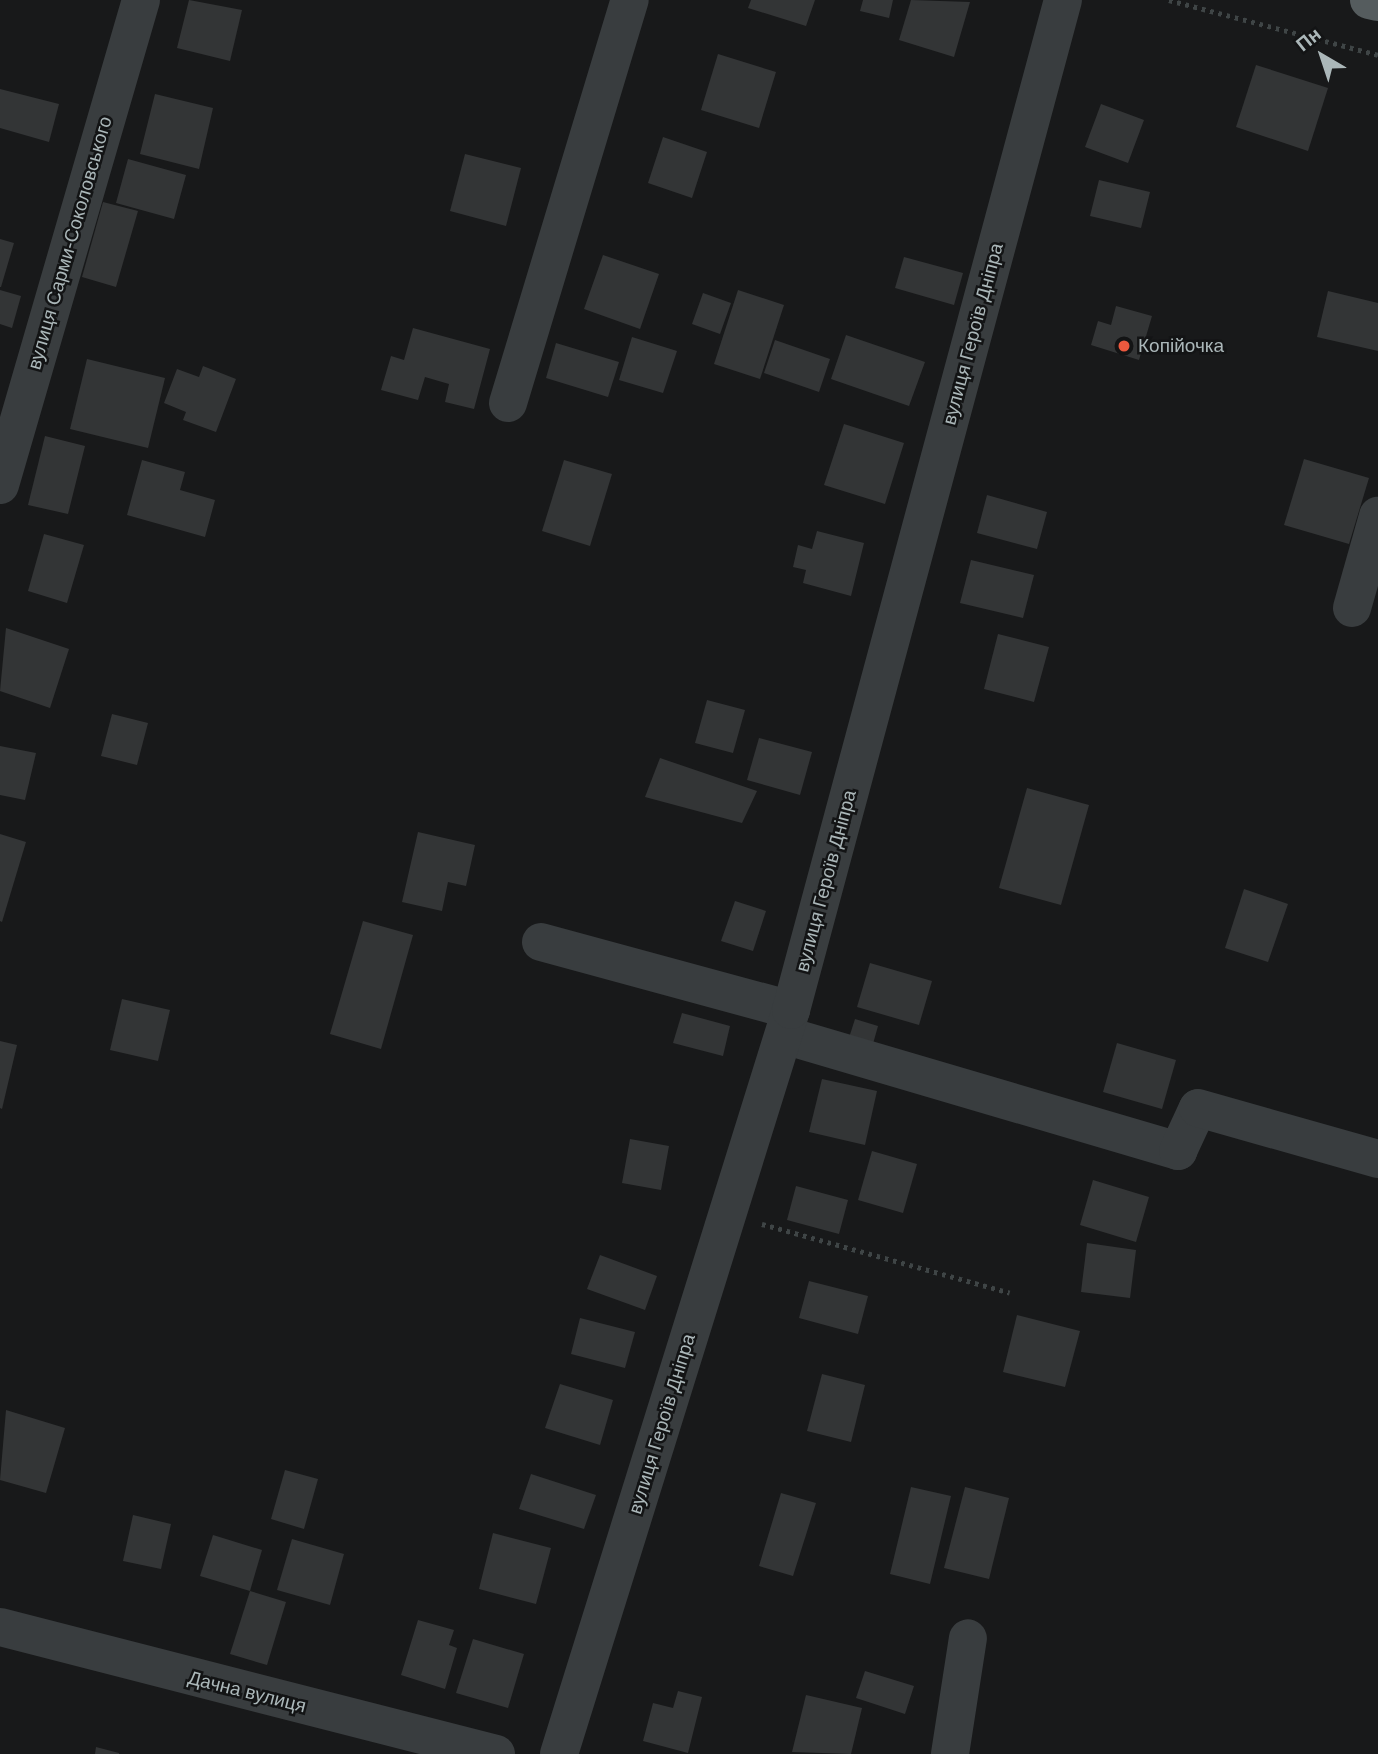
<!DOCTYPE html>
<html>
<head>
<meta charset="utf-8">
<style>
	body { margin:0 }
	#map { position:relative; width:1378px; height:1754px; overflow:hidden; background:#18191a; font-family:Arial,sans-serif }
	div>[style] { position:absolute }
	.building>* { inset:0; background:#333536 }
	.path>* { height:4.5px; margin-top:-2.25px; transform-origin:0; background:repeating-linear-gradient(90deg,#3f4546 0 3.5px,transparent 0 8.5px) }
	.minor>* { height:38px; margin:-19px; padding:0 19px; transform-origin:19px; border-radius:19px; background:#393d3f }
	.major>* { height:38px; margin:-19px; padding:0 19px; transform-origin:19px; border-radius:19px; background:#555c5e }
	.dots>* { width:19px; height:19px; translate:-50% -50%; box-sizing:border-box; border:4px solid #131415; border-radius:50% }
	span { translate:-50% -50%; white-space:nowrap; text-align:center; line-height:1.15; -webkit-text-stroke:5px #131415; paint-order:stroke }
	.street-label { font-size:19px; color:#abb7b9 }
	.poi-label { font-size:19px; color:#abb7b9 }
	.left { translate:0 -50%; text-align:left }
	.north { position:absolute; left:1287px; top:21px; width:70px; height:70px; -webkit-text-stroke:5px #131415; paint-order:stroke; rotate:321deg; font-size:19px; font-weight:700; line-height:28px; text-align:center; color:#abb7b9 }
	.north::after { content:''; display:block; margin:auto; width:24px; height:32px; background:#abb7b9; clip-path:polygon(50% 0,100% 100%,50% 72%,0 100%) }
</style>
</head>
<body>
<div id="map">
	<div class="building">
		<i style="clip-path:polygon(189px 0,242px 10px,230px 61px,177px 48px)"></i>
		<i style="clip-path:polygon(751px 0,815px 0,806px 26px,748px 8px)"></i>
		<i style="clip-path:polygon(863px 0,893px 0,889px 18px,860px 11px)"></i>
		<i style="clip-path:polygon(911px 0,970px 2px,954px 57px,899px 40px)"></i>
		<i style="clip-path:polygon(718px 54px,776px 72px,759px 128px,701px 110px)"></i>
		<i style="clip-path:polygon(1256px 65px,1328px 88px,1308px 151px,1236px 127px)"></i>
		<i style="clip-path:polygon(0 89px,59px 104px,49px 142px,0 128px)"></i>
		<i style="clip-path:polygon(155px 94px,213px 108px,199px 169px,140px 154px)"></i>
		<i style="clip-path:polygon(1101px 104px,1144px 120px,1128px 163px,1085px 147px)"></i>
		<i style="clip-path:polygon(663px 137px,707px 152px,692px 198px,648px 183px)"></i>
		<i style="clip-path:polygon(465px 154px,521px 168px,506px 226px,450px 211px)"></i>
		<i style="clip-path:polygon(128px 159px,186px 175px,174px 219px,116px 203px)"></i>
		<i style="clip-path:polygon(1099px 180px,1150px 192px,1141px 228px,1090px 216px)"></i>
		<i style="clip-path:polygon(103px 202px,138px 211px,116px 287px,82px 277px)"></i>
		<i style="clip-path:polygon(0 239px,14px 243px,1px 287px,0 287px)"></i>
		<i style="clip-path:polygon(603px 255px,659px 274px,640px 329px,584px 309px)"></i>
		<i style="clip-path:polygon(904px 257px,963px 273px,954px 305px,895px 288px)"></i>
		<i style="clip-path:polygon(0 290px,21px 296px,12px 328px,0 324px)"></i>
		<i style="clip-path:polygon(738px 290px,784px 305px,760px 379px,714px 364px)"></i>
		<i style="clip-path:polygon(1328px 291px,1378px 303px,1378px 351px,1317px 337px)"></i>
		<i style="clip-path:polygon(703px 293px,731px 303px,720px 334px,692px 324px)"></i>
		<i style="clip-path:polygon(1116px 306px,1152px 316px,1139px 360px,1091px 345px,1098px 321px,1111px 325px)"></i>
		<i style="clip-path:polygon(413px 328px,490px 349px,474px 409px,445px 402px,449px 384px,425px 377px,418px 400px,381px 390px,391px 356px,404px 360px)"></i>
		<i style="clip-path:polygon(846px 335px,925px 362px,909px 406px,831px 379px)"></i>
		<i style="clip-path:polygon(632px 337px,677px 351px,663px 393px,619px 380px)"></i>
		<i style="clip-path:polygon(775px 340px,830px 359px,819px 392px,764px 373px)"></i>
		<i style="clip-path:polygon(556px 343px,619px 362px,608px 397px,546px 378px)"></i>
		<i style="clip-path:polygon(87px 359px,165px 378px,148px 448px,70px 429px)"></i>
		<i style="clip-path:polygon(203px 366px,236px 379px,216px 432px,183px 420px,186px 412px,164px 403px,177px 369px,199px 377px)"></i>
		<i style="clip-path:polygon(844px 424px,904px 443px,885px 504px,824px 485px)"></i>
		<i style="clip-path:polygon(45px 436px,85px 446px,68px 514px,28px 505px)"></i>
		<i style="clip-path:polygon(1304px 459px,1369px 478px,1349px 544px,1284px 525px)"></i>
		<i style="clip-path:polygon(142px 460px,185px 472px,180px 490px,215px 500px,205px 537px,127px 515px)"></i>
		<i style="clip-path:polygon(564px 460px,612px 474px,590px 546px,542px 531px)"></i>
		<i style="clip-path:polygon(987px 495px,1047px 512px,1037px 549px,977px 533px)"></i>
		<i style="clip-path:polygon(817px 531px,864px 543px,851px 596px,803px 583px,806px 570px,793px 567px,798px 545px,812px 549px)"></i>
		<i style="clip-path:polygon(44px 534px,84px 545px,67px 603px,28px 591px)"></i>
		<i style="clip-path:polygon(971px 560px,1034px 575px,1023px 618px,960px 603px)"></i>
		<i style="clip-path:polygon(6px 628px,69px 649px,50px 708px,0 691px)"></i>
		<i style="clip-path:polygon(998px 634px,1049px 647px,1034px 702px,984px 689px)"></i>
		<i style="clip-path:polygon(707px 700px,745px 710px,733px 753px,695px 743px)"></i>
		<i style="clip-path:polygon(112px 714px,148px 723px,137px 765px,101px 756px)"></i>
		<i style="clip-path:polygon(759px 738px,812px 752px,800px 795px,747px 780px)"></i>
		<i style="clip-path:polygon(0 746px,36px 753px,25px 800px,0 795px)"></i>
		<i style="clip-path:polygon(660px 758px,757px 791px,742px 823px,645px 797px)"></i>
		<i style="clip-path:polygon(1027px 788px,1089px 805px,1061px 905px,999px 888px)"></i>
		<i style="clip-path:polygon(418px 832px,475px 845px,466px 886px,448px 882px,442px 911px,402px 902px)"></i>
		<i style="clip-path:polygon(0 834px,26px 842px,2px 922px,0 921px)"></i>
		<i style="clip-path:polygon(1244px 889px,1288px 904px,1268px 962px,1225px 948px)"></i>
		<i style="clip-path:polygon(735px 901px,766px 911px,753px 951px,721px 941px)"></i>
		<i style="clip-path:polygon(363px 921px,413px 935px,381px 1049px,330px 1034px)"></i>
		<i style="clip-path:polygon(870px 963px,932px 981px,919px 1025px,857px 1007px)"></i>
		<i style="clip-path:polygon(122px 999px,170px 1010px,158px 1061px,110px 1050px)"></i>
		<i style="clip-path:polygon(682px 1013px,730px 1026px,723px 1056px,673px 1043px)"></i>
		<i style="clip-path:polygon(855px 1019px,878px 1026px,871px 1051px,847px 1044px)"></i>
		<i style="clip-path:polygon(0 1041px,17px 1045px,2px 1109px,0 1108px)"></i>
		<i style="clip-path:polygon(1117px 1043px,1176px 1060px,1162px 1109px,1103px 1092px)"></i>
		<i style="clip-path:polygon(822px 1079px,877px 1091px,865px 1145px,809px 1132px)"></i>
		<i style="clip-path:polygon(630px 1139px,669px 1146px,661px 1190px,622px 1183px)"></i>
		<i style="clip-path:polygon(872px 1151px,917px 1164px,903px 1213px,858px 1200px)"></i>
		<i style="clip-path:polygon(1093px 1180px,1149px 1197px,1136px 1242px,1080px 1225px)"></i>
		<i style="clip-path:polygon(796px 1186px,848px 1200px,839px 1234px,787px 1220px)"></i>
		<i style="clip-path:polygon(1087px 1243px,1136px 1250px,1130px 1298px,1081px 1292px)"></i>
		<i style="clip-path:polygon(600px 1255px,657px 1276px,645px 1310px,587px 1289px)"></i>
		<i style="clip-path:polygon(809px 1281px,868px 1296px,858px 1334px,799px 1318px)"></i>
		<i style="clip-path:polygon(1017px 1315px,1080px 1331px,1065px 1387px,1003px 1372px)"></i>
		<i style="clip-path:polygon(580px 1318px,635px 1332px,625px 1368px,571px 1354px)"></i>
		<i style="clip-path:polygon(822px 1374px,865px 1385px,851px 1442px,807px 1431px)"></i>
		<i style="clip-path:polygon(560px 1384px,613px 1400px,600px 1445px,545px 1428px)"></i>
		<i style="clip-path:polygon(6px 1410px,65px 1428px,46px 1493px,0 1480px)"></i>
		<i style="clip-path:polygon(285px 1470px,318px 1479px,304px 1529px,271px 1519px)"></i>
		<i style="clip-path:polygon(531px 1474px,596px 1495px,584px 1529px,519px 1509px)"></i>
		<i style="clip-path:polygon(911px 1487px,951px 1496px,930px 1584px,890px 1574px)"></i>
		<i style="clip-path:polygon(965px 1487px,1009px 1498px,989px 1579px,944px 1568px)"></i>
		<i style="clip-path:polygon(781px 1493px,816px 1503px,793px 1576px,759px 1566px)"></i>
		<i style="clip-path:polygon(133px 1515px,171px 1524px,161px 1569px,123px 1561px)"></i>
		<i style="clip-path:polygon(493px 1533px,551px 1548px,536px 1604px,479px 1589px)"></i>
		<i style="clip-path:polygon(213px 1535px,262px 1550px,250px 1591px,200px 1576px)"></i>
		<i style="clip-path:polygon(292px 1539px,344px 1554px,330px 1605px,277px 1590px)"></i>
		<i style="clip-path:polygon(250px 1591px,286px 1602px,267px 1665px,230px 1654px)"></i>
		<i style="clip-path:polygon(418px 1620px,454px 1630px,449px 1645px,457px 1648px,445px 1689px,401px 1675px)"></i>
		<i style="clip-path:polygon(473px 1639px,524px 1654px,508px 1708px,456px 1693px)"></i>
		<i style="clip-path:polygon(865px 1671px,914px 1686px,905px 1714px,856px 1698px)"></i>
		<i style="clip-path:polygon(678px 1691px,702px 1697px,688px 1753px,643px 1741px,653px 1703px,673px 1708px)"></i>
		<i style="clip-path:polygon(806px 1695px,862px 1708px,851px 1754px,792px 1752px)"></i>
		<i style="clip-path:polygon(96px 1747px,119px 1753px,119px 1754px,95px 1754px)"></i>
	</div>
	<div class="path">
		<i style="left:1169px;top:0;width:216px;rotate:14.7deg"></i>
		<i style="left:762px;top:1224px;width:257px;rotate:15.5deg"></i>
	</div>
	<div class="minor">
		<i style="left:508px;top:403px;width:421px;rotate:-73.2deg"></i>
		<i style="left:0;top:485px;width:505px;rotate:-73.79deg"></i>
		<i style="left:1352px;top:608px;width:96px;rotate:-74.2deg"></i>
		<i style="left:541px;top:942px;width:259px;rotate:15.2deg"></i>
		<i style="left:784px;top:1035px;width:411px;rotate:16.4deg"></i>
		<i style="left:1178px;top:1151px;width:47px;rotate:-65.1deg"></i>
		<i style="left:1198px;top:1108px;width:187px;rotate:15.8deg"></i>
		<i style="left:0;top:1627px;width:512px;rotate:14.36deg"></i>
		<i style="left:559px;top:1754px;width:779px;rotate:-72.68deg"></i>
		<i style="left:791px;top:1010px;width:1046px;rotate:-74.93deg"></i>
		<i style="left:950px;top:1754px;width:117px;rotate:-81.2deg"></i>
	</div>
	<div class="major">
		<i style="left:1369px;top:0;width:9px;rotate:13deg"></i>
	</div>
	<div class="dots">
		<i style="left:1124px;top:346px;background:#ec593e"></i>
	</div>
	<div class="street-label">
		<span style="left:70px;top:243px;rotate:-74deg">вулиця Сарми-Соколовського</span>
		<span style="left:973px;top:334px;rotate:-75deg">вулиця Героїв Дніпра</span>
		<span style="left:826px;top:881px;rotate:-75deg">вулиця Героїв Дніпра</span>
		<span style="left:662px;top:1424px;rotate:-73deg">вулиця Героїв Дніпра</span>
		<span style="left:247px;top:1692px;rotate:14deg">Дачна вулиця</span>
	</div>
	<div class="poi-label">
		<span class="left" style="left:1138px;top:346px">Копійочка</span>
	</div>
	<div class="north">Пн</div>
</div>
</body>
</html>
